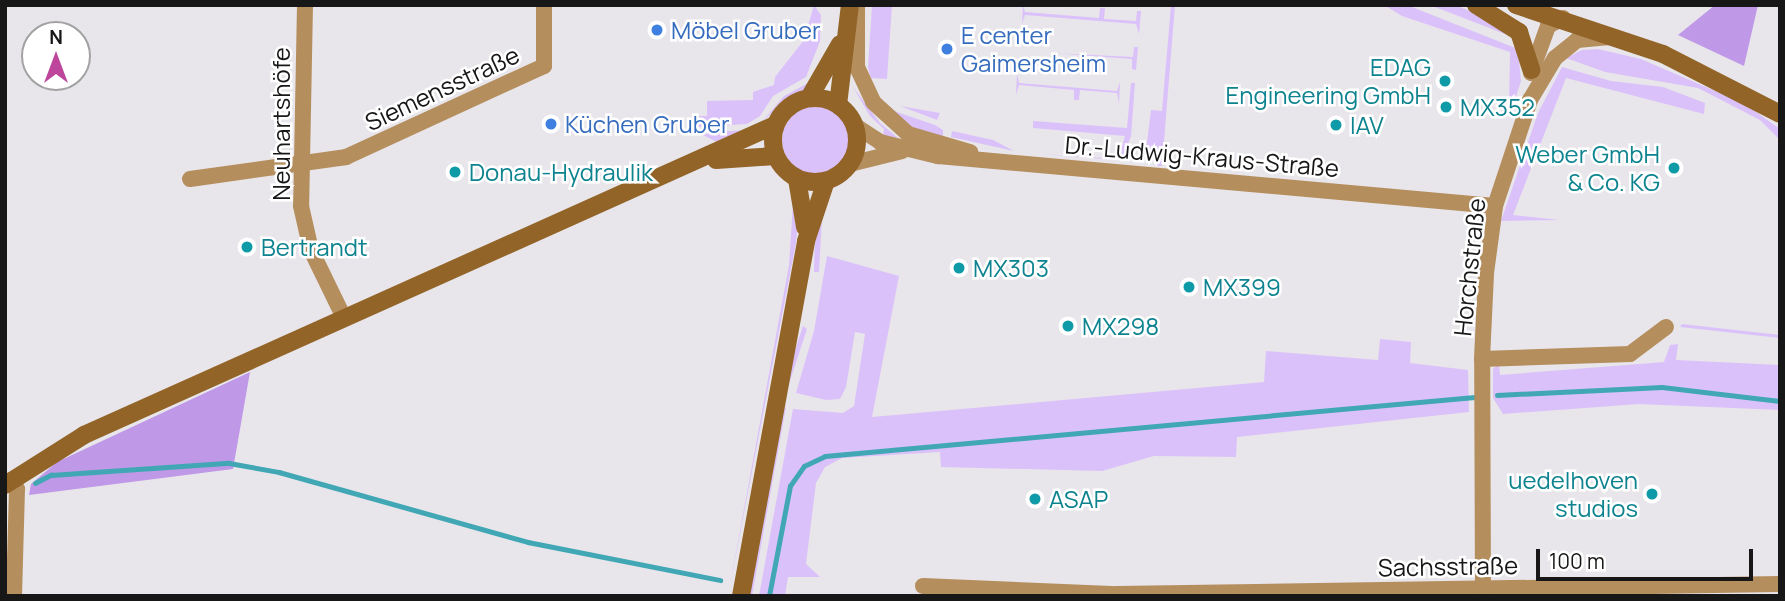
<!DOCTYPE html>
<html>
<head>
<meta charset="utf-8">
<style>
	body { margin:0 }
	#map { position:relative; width:1785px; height:601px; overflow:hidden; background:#e8e6eb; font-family:Manrope,sans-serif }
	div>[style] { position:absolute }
	.green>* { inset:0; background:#dbc1f9 }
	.round { border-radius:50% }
	.forest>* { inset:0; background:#bf98e7 }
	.stream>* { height:4.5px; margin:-2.25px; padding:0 2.25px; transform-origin:2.25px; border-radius:2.25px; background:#41a7b4 }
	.street>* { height:16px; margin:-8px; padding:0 8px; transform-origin:8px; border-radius:8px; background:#b58e5e }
	.secondary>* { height:18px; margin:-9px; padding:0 9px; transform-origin:9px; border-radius:9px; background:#926427 }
	.secondary>.ring { margin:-9px; padding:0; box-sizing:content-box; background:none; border:18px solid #926427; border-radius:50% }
	.dots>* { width:19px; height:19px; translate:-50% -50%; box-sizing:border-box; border:4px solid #fff; border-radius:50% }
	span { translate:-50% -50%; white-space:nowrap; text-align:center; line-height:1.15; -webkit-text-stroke:5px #fff; paint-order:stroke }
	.shop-label { font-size:24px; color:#366cbe }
	.left { translate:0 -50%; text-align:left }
	.culture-label { font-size:24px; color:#0d838f }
	.right { translate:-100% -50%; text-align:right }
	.street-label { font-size:24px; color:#171718 }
	.frame { position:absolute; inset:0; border:7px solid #171718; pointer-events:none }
	.north { position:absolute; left:21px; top:21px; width:70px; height:70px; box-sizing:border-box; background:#fff; border:2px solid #a2a2a3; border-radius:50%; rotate:0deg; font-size:19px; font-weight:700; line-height:28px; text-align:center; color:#171718 }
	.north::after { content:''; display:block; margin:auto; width:24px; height:32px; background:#bd469c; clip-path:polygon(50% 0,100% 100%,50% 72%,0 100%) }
	.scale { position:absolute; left:1536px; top:549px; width:217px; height:32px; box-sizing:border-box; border:4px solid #171718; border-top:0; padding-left:9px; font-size:21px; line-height:24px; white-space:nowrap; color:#171718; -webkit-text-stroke:5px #fff; paint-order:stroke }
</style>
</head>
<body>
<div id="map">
	<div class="green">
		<i style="clip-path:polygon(814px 5px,821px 15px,820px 41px,806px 77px,773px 96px,760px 116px,747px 124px,697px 127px,696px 116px,707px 116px,707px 101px,753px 100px,753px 92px,774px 85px,775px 77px,804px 40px)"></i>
		<i style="clip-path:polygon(872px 5px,892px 5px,887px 79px,871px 78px,868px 68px)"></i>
		<i style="clip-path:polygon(1023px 5px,1025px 12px,1099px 18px,1100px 8px,1105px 8px,1104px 19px,1136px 21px,1137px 11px,1141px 11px,1139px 34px,1136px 24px,1025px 15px,1022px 24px)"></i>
		<i style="clip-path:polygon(1171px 5px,1175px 5px,1162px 166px,1158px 166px,1146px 150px,1151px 110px,1162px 111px)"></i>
		<i style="clip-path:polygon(1384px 5px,1407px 5px,1518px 49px,1521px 81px,1513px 106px,1509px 106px,1510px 52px,1402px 16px)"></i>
		<i style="clip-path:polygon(1430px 5px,1460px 7px,1490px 19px,1510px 36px)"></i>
		<i style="clip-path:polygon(1134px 47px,1138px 47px,1136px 70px,1132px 69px,1132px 59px,1053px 53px,1133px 57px)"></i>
		<i style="clip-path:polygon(1598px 49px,1641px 59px,1745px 104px,1780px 129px,1780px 140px,1760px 120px,1698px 88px,1605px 72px,1566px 58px,1582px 50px)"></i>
		<i style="clip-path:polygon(1562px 67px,1611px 81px,1663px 87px,1705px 103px,1704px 114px,1566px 78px,1513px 215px,1560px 220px,1501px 221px,1538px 113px)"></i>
		<i style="clip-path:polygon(1017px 73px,1019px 83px,1117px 91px,1120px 82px,1119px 104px,1117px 93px,1080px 90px,1079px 100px,1074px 100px,1074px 90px,1019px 85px,1016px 95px)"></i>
		<i style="clip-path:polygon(810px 82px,806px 89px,786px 99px,761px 123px,784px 96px)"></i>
		<i style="clip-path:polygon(1131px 83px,1135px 83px,1131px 136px,1123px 157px,1116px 160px,1042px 154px,1118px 159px,1125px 136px,1033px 128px,1033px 121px,1127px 128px)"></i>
		<i style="clip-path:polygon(853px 87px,880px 123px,898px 138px,883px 136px,884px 129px,870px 116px)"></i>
		<i class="round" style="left:782px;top:106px;width:68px;height:68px"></i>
		<i style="clip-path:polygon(900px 106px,940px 113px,937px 120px)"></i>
		<i style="clip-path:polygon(891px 110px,935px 125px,943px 130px,943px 136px,913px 128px)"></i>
		<i style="clip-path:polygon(747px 130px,719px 143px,703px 135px,712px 132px)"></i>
		<i style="clip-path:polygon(952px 131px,993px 140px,1014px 151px,951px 137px)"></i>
		<i style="clip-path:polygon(793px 203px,798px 220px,796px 243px,728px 596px,789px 265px)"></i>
		<i style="clip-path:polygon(822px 218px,819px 272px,814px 272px,815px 233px)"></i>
		<i style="clip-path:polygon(827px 256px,899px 276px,872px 417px,1264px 382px,1266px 351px,1378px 360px,1380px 339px,1411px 342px,1410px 363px,1468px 370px,1469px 412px,1237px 437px,1236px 457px,1154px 456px,1102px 471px,941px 467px,940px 452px,842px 458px,825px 467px,816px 483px,806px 564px,820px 577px,788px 577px,785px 596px,759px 596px,793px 409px,843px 413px,854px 406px,865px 334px,855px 332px,846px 387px,840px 399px,826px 400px,796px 393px,814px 331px)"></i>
		<i style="clip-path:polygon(1682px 324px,1780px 335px,1780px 338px,1680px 327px)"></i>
		<i style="clip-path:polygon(803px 326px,807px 329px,786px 393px,793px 356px)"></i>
		<i style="clip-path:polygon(1678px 344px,1676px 360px,1780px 365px,1780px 410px,1639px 404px,1503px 414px,1493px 398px,1493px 369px,1499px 363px,1500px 375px,1664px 362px,1670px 345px)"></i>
		<i style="clip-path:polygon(786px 407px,752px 596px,748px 596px,782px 410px)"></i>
	</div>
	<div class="forest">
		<i style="clip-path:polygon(1715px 5px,1758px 5px,1744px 66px,1678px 35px)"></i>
		<i style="clip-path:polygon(250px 372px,233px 469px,29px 495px,31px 484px,57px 462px)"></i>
	</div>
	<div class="stream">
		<i style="left:1497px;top:395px;width:165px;rotate:-2.8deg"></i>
		<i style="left:1662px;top:387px;width:119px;rotate:6.8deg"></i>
		<i style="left:35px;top:483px;width:18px;rotate:-27deg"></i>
		<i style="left:51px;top:475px;width:178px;rotate:-3.9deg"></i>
		<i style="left:229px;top:463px;width:51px;rotate:10.2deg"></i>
		<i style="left:279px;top:472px;width:259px;rotate:15.7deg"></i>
		<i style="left:528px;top:542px;width:196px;rotate:11.2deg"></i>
		<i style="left:769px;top:596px;width:112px;rotate:-79.2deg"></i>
		<i style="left:790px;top:486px;width:24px;rotate:-55deg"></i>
		<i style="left:804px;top:466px;width:23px;rotate:-25deg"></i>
		<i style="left:825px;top:456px;width:652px;rotate:-5.19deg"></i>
	</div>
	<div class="street">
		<i style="left:305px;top:5px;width:201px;rotate:91.1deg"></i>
		<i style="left:301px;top:206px;width:45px;rotate:77.2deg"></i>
		<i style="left:311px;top:250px;width:76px;rotate:64.1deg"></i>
		<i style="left:857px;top:5px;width:62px;rotate:90deg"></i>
		<i style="left:857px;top:67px;width:38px;rotate:65deg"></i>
		<i style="left:873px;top:102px;width:47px;rotate:42.4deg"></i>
		<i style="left:908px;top:134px;width:65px;rotate:16.2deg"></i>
		<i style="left:1531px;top:73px;width:50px;rotate:-70.1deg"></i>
		<i style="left:1548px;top:26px;width:17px;rotate:-28deg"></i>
		<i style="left:854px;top:125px;width:31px;rotate:33deg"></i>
		<i style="left:880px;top:142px;width:60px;rotate:13.6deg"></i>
		<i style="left:938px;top:156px;width:559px;rotate:5.13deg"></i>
		<i style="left:850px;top:164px;width:54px;rotate:-14deg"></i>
		<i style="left:190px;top:179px;width:158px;rotate:-8deg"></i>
		<i style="left:346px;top:157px;width:218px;rotate:-24.7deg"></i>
		<i style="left:544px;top:66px;width:61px;rotate:-90deg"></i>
		<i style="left:1482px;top:359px;width:148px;rotate:-1.9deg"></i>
		<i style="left:1630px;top:354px;width:45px;rotate:-36.9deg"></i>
		<i style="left:11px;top:480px;width:11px;rotate:56deg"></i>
		<i style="left:17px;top:489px;width:107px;rotate:91.6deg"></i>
		<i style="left:923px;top:586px;width:194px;rotate:2.4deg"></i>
		<i style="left:1117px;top:594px;width:663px;rotate:-0.86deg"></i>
		<i style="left:1483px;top:596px;width:237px;rotate:-90.2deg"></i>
		<i style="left:1482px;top:359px;width:86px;rotate:-87.3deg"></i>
		<i style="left:1486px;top:273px;width:68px;rotate:-82.3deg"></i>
		<i style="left:1495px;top:206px;width:112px;rotate:-71.7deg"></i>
		<i style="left:1530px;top:100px;width:49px;rotate:-59.2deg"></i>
		<i style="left:1555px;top:58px;width:28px;rotate:-39deg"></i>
		<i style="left:1577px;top:40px;width:33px;rotate:-5deg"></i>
	</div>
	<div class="secondary">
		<i style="left:1476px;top:5px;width:51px;rotate:32.1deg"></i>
		<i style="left:1519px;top:32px;width:40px;rotate:72deg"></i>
		<i style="left:1516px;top:5px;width:155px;rotate:18.4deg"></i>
		<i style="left:1663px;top:54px;width:131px;rotate:27.1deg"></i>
		<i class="ring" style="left:773px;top:98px;width:66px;height:66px"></i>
		<i style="left:809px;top:98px;width:62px;rotate:-60.1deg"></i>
		<i style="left:838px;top:105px;width:101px;rotate:-83.2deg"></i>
		<i style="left:716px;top:160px;width:59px;rotate:-3.9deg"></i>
		<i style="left:797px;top:179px;width:49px;rotate:80.5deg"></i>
		<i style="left:5px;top:485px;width:93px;rotate:-32.3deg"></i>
		<i style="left:84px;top:435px;width:757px;rotate:-24.16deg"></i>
		<i style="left:741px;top:596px;width:361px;rotate:-79.6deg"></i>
		<i style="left:806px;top:241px;width:63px;rotate:-71.6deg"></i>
	</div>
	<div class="dots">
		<i style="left:657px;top:30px;background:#3f7fe0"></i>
		<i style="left:947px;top:49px;background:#3f7fe0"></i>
		<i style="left:1445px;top:81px;background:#0f9aa8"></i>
		<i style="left:1446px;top:107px;background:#0f9aa8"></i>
		<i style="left:551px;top:124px;background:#3f7fe0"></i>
		<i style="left:1336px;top:125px;background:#0f9aa8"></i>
		<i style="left:1674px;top:168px;background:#0f9aa8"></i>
		<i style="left:455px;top:172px;background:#0f9aa8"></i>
		<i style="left:247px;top:247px;background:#0f9aa8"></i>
		<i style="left:959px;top:268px;background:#0f9aa8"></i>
		<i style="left:1189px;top:287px;background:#0f9aa8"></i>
		<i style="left:1068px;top:326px;background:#0f9aa8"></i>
		<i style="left:1652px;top:494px;background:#0f9aa8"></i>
		<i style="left:1035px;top:499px;background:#0f9aa8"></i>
	</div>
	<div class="shop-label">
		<span class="left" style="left:671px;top:30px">Möbel Gruber</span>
		<span class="left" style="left:961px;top:49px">E center<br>Gaimersheim</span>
		<span class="left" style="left:565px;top:124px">Küchen Gruber</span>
	</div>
	<div class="culture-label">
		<span class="right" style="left:1431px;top:81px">EDAG<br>Engineering GmbH</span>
		<span class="left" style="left:1460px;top:107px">MX352</span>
		<span class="left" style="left:1350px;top:125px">IAV</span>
		<span class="right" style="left:1660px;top:168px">Weber GmbH<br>&amp; Co. KG</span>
		<span class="left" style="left:469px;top:172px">Donau-Hydraulik</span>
		<span class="left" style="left:261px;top:247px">Bertrandt</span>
		<span class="left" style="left:973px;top:268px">MX303</span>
		<span class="left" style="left:1203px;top:287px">MX399</span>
		<span class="left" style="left:1082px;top:326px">MX298</span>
		<span class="right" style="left:1638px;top:494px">uedelhoven<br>studios</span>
		<span class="left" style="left:1049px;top:499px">ASAP</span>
	</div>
	<div class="street-label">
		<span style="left:442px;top:88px;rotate:-25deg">Siemensstraße</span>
		<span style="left:281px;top:124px;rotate:-90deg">Neuhartshöfe</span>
		<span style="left:1202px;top:156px;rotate:5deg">Dr.-Ludwig-Kraus-Straße</span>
		<span style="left:1469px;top:267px;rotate:-84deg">Horchstraße</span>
		<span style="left:1448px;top:566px;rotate:-1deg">Sachsstraße</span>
	</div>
	<div class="frame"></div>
	<div class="north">N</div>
	<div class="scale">100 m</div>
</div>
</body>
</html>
